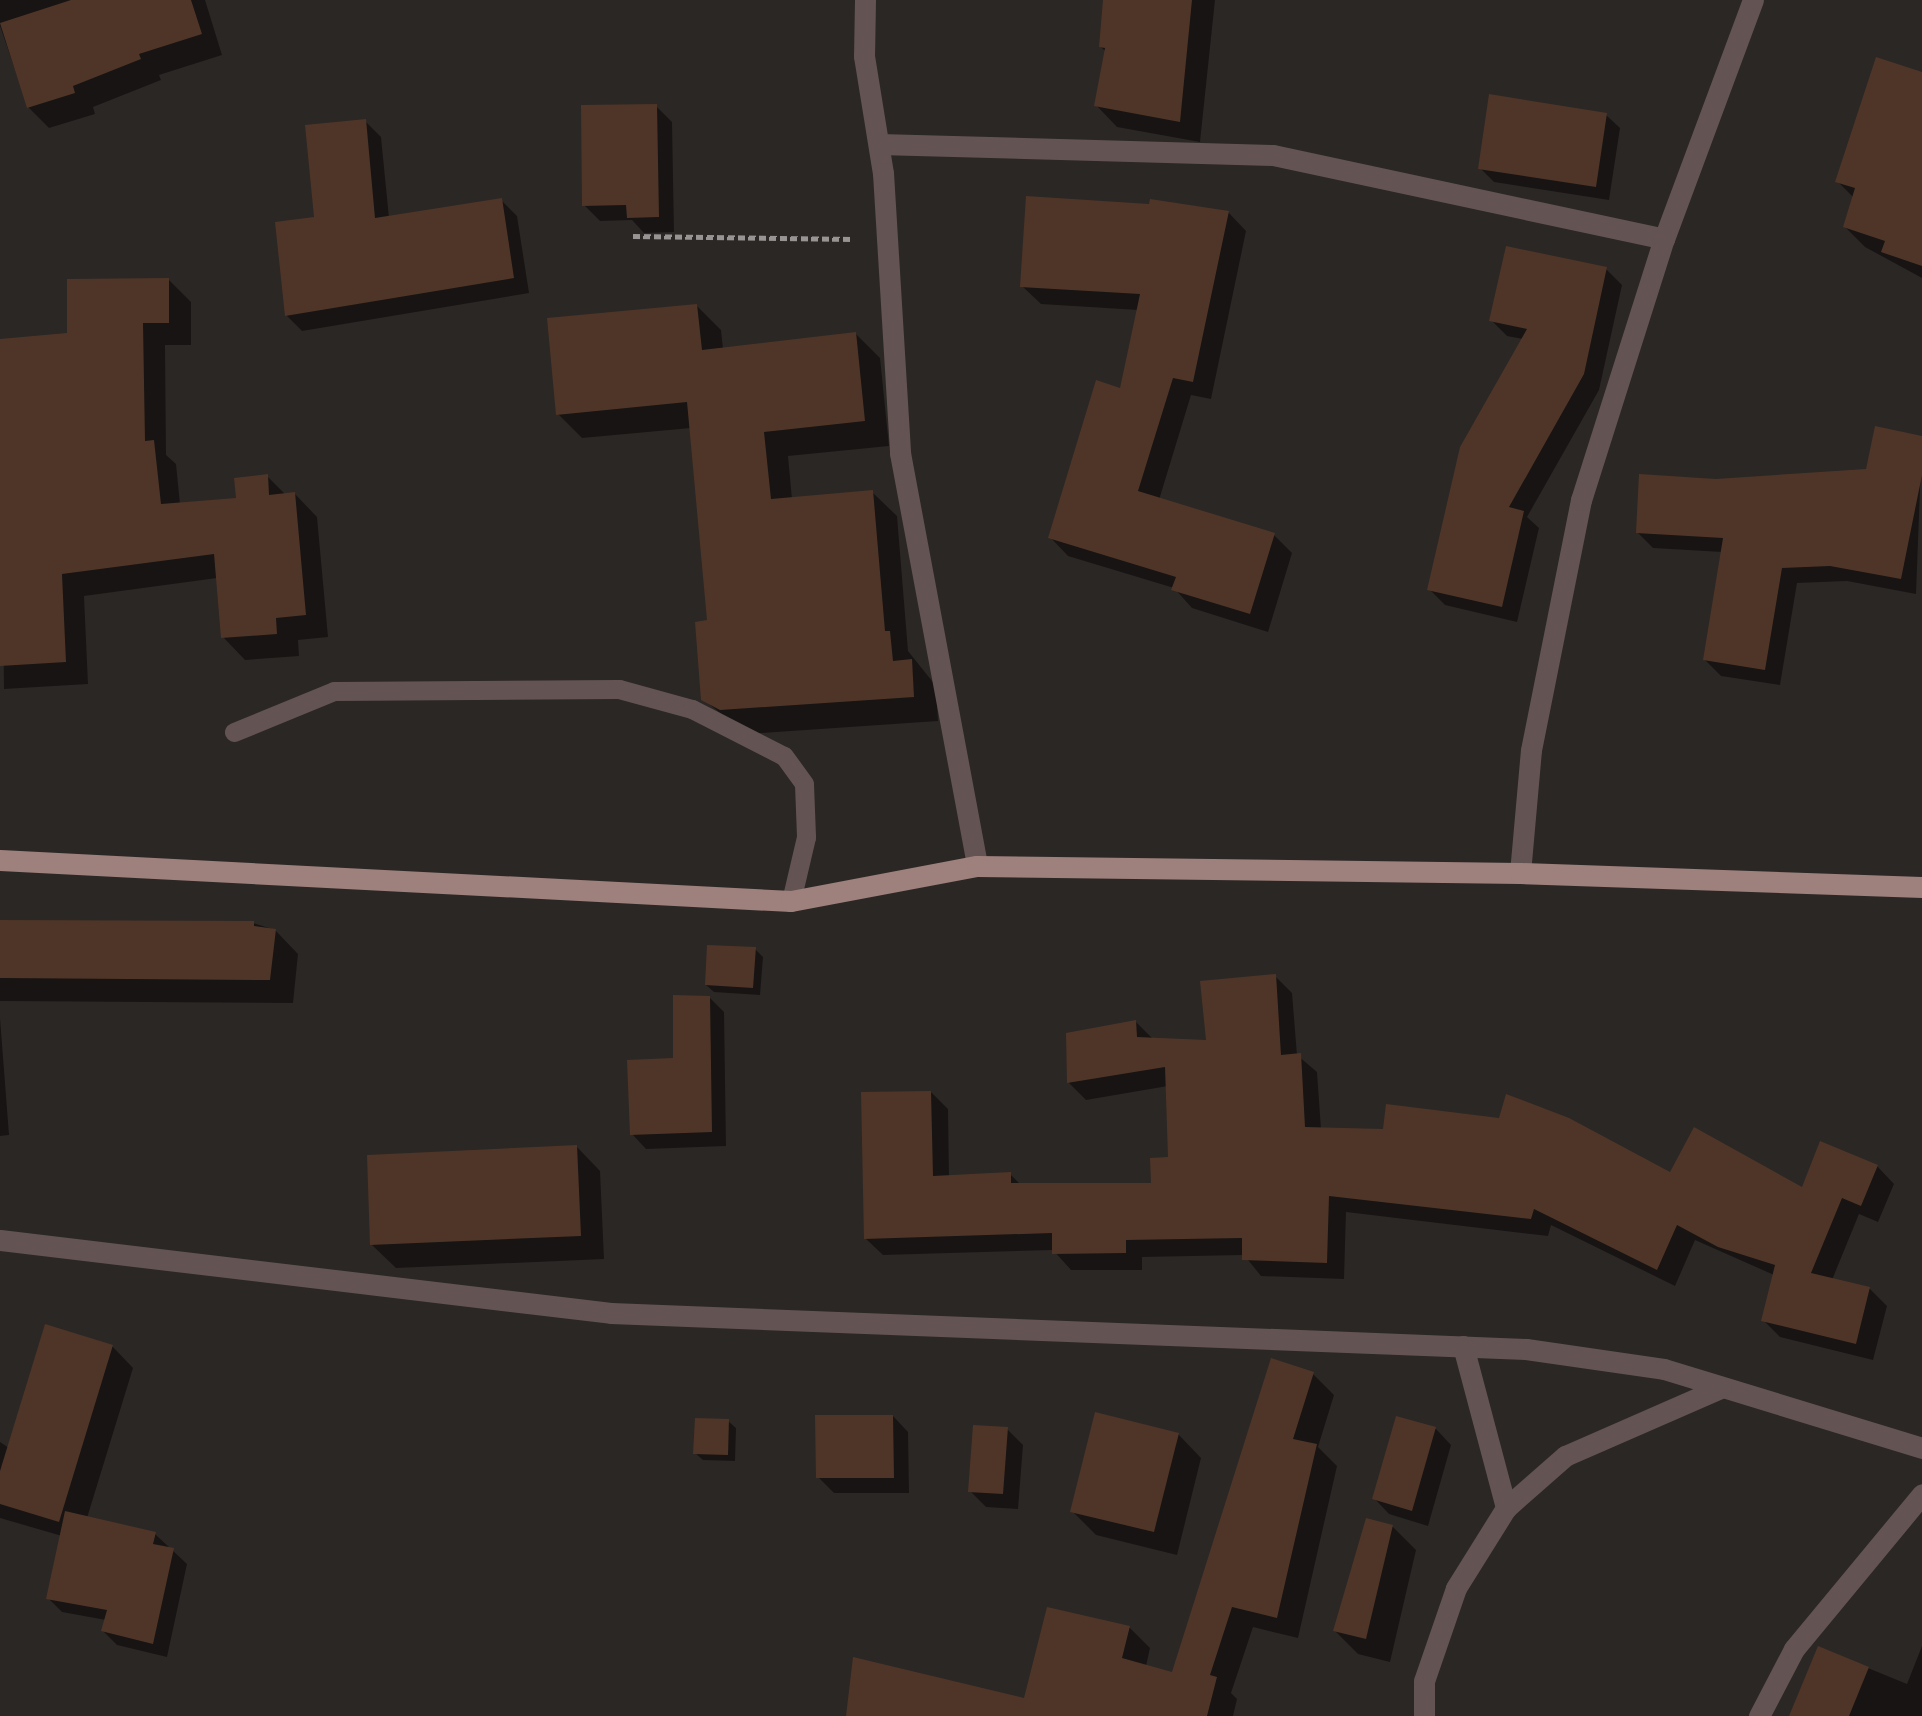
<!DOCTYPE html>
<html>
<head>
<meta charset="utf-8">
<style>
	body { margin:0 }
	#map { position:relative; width:1922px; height:1716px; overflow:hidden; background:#2b2725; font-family:"Libre Baskerville",serif }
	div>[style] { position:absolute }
	.shadow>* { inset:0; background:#0007 }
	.building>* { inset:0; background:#4f3527 }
	.path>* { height:4.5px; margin-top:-2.25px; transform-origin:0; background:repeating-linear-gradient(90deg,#979493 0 7px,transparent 0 10.5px) }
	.service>* { height:19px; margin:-9.5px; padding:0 9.5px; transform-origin:9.5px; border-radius:9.5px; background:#635453 }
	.minor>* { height:21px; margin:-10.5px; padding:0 10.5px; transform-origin:10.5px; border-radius:10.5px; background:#635453 }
	.primary>* { height:21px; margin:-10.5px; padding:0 10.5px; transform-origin:10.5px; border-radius:10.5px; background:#9e807c }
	span { translate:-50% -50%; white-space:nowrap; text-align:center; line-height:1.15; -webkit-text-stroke:7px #2b2725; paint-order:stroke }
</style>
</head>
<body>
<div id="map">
	<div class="shadow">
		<i style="clip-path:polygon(0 0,205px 0,222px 55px,159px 75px,161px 80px,93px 107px,95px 114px,49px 128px,28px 107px,0 26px)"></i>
		<i style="clip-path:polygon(1105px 0,1215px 0,1200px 142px,1117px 127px,1096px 105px,1106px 52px,1101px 47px)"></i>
		<i style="clip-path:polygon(1922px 74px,1922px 278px,1865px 247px,1845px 227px,1854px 198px,1837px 181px)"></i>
		<i style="clip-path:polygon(656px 106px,672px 122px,674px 232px,644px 233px,632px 220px,600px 221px,584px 205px)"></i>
		<i style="clip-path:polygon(1606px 115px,1620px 128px,1609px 200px,1494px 182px,1480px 168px)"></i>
		<i style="clip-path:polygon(365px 121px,381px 137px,389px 218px,501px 200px,517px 216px,529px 293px,302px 331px,286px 315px,316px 219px)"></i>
		<i style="clip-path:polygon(1228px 212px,1246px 231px,1211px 399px,1191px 395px,1159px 500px,1274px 535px,1292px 553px,1268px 632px,1192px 608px,1174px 588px,1068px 556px,1050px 537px,1122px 390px,1138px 310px,1041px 304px,1022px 286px)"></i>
		<i style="clip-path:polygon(1606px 269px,1622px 285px,1599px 390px,1527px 517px,1539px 528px,1517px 622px,1445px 605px,1429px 589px,1523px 339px,1507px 336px,1491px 320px)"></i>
		<i style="clip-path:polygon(168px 279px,191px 302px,191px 345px,165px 345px,166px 455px,176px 464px,180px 504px,238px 499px,267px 476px,286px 495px,295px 494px,317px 517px,328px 637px,298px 640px,299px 656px,245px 660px,223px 637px,217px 578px,84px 596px,88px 684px,4px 689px,0 341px,69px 335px)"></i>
		<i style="clip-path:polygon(697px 306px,721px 330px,723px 349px,855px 333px,880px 358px,889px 446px,788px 456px,792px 499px,872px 492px,897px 516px,908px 651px,936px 686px,938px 721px,746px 734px,703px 699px,709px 621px,691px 428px,582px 438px,558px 414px)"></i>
		<i style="clip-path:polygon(1922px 437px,1916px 594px,1847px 581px,1797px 583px,1780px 685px,1721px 676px,1705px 660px,1722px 552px,1653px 548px,1637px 532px,1716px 481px,1867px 471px)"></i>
		<i style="clip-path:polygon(0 921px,253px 923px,275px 930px,298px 954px,293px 1003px,0 1001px)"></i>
		<i style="clip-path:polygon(755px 949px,763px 957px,760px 995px,714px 992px,706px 985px)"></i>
		<i style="clip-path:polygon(1275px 976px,1292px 993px,1297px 1055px,1317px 1072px,1321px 1129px,1803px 1190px,1877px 1166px,1894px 1184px,1878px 1222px,1859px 1214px,1832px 1280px,1870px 1289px,1887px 1306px,1873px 1360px,1780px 1337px,1763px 1320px,1774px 1275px,1695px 1240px,1675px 1286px,1551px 1225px,1548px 1236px,1346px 1212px,1344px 1279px,1261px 1276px,1244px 1255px,1142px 1257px,1142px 1270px,1071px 1270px,1053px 1250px,883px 1255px,865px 1238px,931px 1092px,948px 1109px,949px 1177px,1010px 1174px,1021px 1185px,1153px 1185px,1170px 1159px,1168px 1086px,1086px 1100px,1069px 1083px,1135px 1021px,1153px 1039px,1208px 1042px)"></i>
		<i style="clip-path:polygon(710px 998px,724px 1012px,726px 1146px,646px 1149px,632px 1134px)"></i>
		<i style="clip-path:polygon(0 1018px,9px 1135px,0 1136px)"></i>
		<i style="clip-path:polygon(577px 1147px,600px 1171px,604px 1259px,396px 1268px,372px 1245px)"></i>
		<i style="clip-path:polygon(112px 1346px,133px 1368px,87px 1518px,155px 1534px,187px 1564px,167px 1657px,117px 1645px,103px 1631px,106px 1620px,62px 1612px,48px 1598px,62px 1536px,0 1518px,0 1442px,9px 1448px)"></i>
		<i style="clip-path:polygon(1313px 1374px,1334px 1395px,1318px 1447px,1337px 1466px,1298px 1638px,1253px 1627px,1231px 1693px,1237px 1699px,1233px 1716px,1112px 1716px,1051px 1700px,1129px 1627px,1150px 1648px,1146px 1666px,1173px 1674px)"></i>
		<i style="clip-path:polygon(893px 1416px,908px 1432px,909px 1493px,834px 1493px,818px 1477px)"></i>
		<i style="clip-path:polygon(1397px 1418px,1436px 1429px,1451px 1445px,1428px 1526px,1389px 1514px,1374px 1498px)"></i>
		<i style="clip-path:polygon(728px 1421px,736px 1428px,735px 1461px,703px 1460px,695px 1453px)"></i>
		<i style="clip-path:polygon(1007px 1429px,1023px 1445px,1018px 1509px,986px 1507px,970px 1491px)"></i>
		<i style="clip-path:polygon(1178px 1434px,1201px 1458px,1177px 1555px,1096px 1535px,1072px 1511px)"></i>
		<i style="clip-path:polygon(1392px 1526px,1416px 1550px,1390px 1662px,1358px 1654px,1335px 1631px)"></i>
		<i style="clip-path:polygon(1922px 1646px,1922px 1716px,1791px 1716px,1819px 1648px,1907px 1684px)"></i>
	</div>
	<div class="building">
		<i style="clip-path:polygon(71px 0,191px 0,202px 34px,139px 54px,141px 59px,73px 86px,75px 93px,27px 108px,0 23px)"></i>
		<i style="clip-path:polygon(1103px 0,1192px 0,1180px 122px,1094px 106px,1105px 48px,1099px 47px)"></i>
		<i style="clip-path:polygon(1876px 57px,1922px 72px,1922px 266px,1881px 252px,1885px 241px,1843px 227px,1855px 188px,1835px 182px)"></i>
		<i style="clip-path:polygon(1489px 94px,1607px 113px,1596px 187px,1478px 169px)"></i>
		<i style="clip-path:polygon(657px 104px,659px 217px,627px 218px,626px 205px,582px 206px,581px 105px)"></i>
		<i style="clip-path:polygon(366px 119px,375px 218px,502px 198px,514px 278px,285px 316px,275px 222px,314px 217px,305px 125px)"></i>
		<i style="clip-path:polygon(1026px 196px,1149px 204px,1150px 199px,1229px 211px,1193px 382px,1173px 378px,1138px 491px,1275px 533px,1250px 614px,1171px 590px,1176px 577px,1048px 538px,1096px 380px,1120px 388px,1140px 294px,1020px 287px)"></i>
		<i style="clip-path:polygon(1506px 246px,1607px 267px,1584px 374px,1509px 507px,1524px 511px,1502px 607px,1427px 590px,1460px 447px,1527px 329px,1489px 321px)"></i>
		<i style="clip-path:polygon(169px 278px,169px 323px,143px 323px,145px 441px,154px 440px,161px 504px,236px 498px,234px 478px,268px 474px,269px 495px,295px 492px,306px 615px,276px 618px,277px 634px,221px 638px,214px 554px,62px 574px,66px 662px,0 666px,0 339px,67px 333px,67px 279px)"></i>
		<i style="clip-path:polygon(697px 304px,702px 350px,856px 332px,865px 421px,764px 432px,771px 499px,873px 490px,885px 631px,890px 631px,893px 661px,912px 659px,914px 697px,720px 710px,701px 700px,695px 622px,707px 620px,687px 402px,556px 415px,547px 318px)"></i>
		<i style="clip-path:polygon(1875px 426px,1922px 436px,1922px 475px,1901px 579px,1830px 566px,1782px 568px,1765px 670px,1703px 660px,1723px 538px,1636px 533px,1639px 474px,1716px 479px,1866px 469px)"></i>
		<i style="clip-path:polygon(0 920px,254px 921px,254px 926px,276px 929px,270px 980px,0 978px)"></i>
		<i style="clip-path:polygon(707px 945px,756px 947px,753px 988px,705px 985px)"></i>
		<i style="clip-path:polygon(1276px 974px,1281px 1055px,1301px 1053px,1305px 1127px,1383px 1129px,1386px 1104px,1499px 1118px,1506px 1094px,1569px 1118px,1670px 1172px,1694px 1127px,1802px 1187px,1820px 1141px,1878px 1165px,1861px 1206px,1842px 1198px,1811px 1273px,1870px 1287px,1856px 1344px,1761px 1321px,1775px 1265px,1718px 1247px,1677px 1225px,1657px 1270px,1534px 1209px,1531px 1219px,1329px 1196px,1327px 1263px,1242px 1260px,1242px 1238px,1126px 1240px,1126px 1253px,1052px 1254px,1052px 1233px,864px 1239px,861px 1092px,931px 1091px,933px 1176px,1011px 1172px,1011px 1183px,1151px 1183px,1150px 1158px,1168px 1157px,1165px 1067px,1067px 1083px,1066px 1033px,1136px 1020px,1137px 1037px,1206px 1040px,1200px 981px)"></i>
		<i style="clip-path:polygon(673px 995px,710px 996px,712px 1132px,630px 1135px,627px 1060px,673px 1058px)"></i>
		<i style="clip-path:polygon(577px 1145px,581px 1236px,370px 1245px,367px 1155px)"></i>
		<i style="clip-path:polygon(45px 1324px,113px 1345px,59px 1522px,0 1504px,0 1471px)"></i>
		<i style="clip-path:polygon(1271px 1358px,1314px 1372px,1293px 1439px,1317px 1444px,1277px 1618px,1232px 1607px,1210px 1675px,1217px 1677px,1207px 1716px,846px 1716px,853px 1657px,1024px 1698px,1047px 1607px,1130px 1626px,1122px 1658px,1172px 1672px)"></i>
		<i style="clip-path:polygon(1095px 1412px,1179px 1433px,1154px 1532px,1070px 1512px)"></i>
		<i style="clip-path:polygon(815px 1415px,893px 1415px,894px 1478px,816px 1478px)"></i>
		<i style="clip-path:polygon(1396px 1416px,1436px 1427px,1412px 1511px,1372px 1499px)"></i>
		<i style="clip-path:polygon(695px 1418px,729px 1419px,728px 1455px,693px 1454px)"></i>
		<i style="clip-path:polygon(973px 1425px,1008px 1427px,1003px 1494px,968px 1492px)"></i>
		<i style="clip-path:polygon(65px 1511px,156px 1532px,153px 1544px,174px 1548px,153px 1644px,101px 1631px,107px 1610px,46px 1599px)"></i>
		<i style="clip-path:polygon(1366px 1518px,1393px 1525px,1366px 1639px,1333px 1631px)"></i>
		<i style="clip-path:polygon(1818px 1646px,1869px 1667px,1849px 1716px,1789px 1716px)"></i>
	</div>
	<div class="path">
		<i style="left:633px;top:236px;width:220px;rotate:0.8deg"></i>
	</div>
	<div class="service">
		<i style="left:234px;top:732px;width:108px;rotate:-22.3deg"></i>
		<i style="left:334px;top:691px;width:285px;rotate:-0.4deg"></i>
		<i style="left:619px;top:689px;width:76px;rotate:15.3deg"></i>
		<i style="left:692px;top:709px;width:103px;rotate:27.1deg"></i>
		<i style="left:784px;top:756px;width:34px;rotate:54deg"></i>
		<i style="left:804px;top:784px;width:53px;rotate:87.8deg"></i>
		<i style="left:806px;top:837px;width:66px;rotate:103.2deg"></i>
	</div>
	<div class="minor">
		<i style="left:865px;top:0;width:56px;rotate:91deg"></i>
		<i style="left:864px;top:56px;width:119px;rotate:80.8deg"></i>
		<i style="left:883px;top:173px;width:281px;rotate:86.5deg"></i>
		<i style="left:900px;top:453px;width:420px;rotate:79.4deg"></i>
		<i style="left:879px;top:144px;width:394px;rotate:1.6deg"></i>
		<i style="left:1273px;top:155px;width:400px;rotate:12.1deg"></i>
		<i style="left:1520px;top:873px;width:123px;rotate:-84.9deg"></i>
		<i style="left:1531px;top:750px;width:255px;rotate:-78.7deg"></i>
		<i style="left:1581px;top:500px;width:274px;rotate:-72.4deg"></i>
		<i style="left:1664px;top:239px;width:255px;rotate:-69.6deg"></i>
		<i style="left:0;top:1240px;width:615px;rotate:6.81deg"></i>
		<i style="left:611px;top:1313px;width:916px;rotate:2.25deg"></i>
		<i style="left:1526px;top:1349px;width:139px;rotate:8.2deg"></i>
		<i style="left:1664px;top:1369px;width:270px;rotate:17deg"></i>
		<i style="left:1463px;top:1346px;width:168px;rotate:75.1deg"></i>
		<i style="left:1424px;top:1716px;width:35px;rotate:-90deg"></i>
		<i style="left:1424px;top:1681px;width:98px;rotate:-71deg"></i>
		<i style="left:1456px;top:1588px;width:94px;rotate:-58deg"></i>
		<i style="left:1506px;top:1508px;width:79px;rotate:-41.4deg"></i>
		<i style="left:1565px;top:1456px;width:170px;rotate:-23.6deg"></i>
		<i style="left:1759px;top:1716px;width:76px;rotate:-62.4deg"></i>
		<i style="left:1794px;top:1649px;width:201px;rotate:-50.4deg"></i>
	</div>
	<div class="primary">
		<i style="left:0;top:860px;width:792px;rotate:2.97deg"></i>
		<i style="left:791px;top:901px;width:189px;rotate:-10.7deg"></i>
		<i style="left:977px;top:866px;width:543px;rotate:0.74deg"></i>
		<i style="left:1520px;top:873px;width:402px;rotate:2deg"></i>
	</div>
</div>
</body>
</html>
